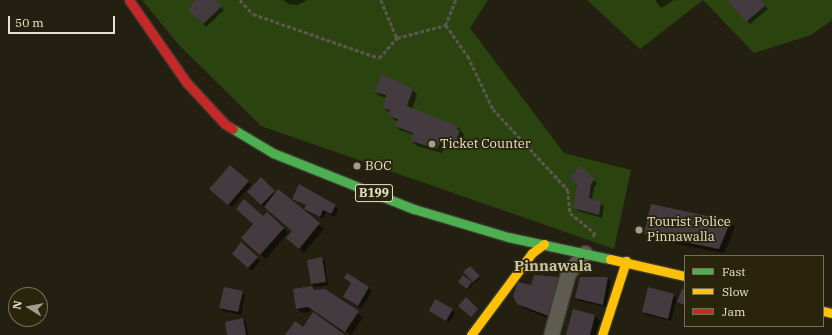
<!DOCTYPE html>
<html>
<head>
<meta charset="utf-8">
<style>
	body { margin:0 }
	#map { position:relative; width:832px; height:335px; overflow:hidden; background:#232012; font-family:"IBM Plex Serif",serif }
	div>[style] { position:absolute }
	.green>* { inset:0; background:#2b430e }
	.shadow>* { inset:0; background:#0007 }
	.building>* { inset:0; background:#443b40 }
	.path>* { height:2.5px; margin-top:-1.25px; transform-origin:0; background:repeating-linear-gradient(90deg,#5a584e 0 4px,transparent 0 6px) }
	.roads { filter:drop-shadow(1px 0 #3c392f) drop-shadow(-1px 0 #3c392f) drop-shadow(0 1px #3c392f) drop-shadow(0 -1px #3c392f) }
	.street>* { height:15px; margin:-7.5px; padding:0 7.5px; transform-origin:7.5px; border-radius:7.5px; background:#5e5c52 }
	.fast>* { height:9px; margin:-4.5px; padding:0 4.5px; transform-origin:4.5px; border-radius:4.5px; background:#4caf50 }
	.slow>* { height:9px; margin:-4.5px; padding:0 4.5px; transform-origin:4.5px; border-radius:4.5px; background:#ffc107 }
	.jam>* { height:9px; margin:-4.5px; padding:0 4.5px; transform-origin:4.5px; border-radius:4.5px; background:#c62828 }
	.dots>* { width:11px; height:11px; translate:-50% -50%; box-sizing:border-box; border:2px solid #2a240b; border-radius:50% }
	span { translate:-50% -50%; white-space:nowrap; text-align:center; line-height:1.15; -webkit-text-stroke:3.5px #2a240b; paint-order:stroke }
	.shield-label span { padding:1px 3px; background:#2a240b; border:1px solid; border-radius:3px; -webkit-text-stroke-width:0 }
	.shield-label { font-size:12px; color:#e6e2d3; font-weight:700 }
	.poi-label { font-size:13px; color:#e6e2d3 }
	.left { translate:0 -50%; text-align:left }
	.quarter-label { font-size:15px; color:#cbc3a6; font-weight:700 }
	.legend { position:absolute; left:684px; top:255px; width:140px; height:72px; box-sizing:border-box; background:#2a240b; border:1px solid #75705b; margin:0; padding:5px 7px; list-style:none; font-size:12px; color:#e6e2d3 }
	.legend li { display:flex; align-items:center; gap:8px; height:20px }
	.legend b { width:20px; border:1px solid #75705b }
	.north { position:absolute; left:8px; top:287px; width:40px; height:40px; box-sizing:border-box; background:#2a240b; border:1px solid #75705b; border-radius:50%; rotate:281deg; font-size:11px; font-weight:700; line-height:16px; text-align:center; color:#e6e2d3 }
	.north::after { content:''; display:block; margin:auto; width:14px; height:18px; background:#a29e8f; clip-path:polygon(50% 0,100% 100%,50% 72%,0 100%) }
	.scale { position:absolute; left:8px; top:16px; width:107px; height:18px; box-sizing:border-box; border:2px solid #e6e2d3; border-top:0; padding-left:5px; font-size:12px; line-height:14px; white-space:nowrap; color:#e6e2d3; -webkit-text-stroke:3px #2a240b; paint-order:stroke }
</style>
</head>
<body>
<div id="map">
	<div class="green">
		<i style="clip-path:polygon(142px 0,488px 0,470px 28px,564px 153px,631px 170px,614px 249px,261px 126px,178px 44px)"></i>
		<i style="clip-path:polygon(587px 0,832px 0,832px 20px,811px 35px,754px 53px,703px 0,640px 49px)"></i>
	</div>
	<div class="shadow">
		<i style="clip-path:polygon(196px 0,215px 0,224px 10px,206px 27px,189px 10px)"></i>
		<i style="clip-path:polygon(283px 0,307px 0,298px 5px,288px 4px)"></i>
		<i style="clip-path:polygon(655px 0,674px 0,661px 8px)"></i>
		<i style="clip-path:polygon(729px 0,761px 0,768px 9px,750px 24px)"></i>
		<i style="clip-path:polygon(413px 90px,417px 95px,412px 109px,458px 127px,464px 135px,460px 145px,447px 141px,442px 153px,417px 146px,412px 141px,414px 135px,400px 130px,396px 126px,398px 122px,389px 116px,390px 113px,384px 108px,386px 98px,380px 96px,375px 92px)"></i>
		<i style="clip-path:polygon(580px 167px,597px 183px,594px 188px,592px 200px,604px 206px,602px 218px,578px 211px,574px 208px)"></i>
		<i style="clip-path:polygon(261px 179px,276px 193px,278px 191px,324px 229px,304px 253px,292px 243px,293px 231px,265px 208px,249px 192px)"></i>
		<i style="clip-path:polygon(248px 182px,251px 185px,232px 207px,214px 192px)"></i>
		<i style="clip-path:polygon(294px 199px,335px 206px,338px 209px,335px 217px,326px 213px,323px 219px,309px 212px,306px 209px,307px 206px)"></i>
		<i style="clip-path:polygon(267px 213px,288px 233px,266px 259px,247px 242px,254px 225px)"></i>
		<i style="clip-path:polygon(730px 222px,735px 227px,724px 253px,650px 239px,646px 234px)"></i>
		<i style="clip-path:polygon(241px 243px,260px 261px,252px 271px,236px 257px)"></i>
		<i style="clip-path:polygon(322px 258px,325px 262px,328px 285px,315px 287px,312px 284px,308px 260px)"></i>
		<i style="clip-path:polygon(470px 267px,480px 278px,475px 283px,465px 272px)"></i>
		<i style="clip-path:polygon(347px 275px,372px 291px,361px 309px,344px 297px,352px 284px,345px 278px)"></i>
		<i style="clip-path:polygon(463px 277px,473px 284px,468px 290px,459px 282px)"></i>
		<i style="clip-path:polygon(608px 278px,611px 281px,606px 307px,579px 301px,576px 298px)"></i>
		<i style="clip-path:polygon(519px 283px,555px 321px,523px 308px,518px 303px)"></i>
		<i style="clip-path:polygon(312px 287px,316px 291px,325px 290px,363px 317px,351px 335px,315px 311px,310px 310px,310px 312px,302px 313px,297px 309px)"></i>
		<i style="clip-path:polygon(242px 292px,245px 295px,241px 315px,223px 311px,220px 308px)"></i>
		<i style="clip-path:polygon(674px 295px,677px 298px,671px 321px,646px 315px,643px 311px)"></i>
		<i style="clip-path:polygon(452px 310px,455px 313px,449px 323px,430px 311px)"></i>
		<i style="clip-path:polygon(574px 310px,595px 316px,600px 321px,595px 335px,567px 335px)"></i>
		<i style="clip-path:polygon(243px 320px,246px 323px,248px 335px,228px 335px)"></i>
	</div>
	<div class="building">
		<i style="clip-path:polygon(195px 0,216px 0,222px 6px,203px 24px,188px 10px)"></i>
		<i style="clip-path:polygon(727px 0,761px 0,766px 5px,746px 22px)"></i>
		<i style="clip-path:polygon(382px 74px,413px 89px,407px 106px,458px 126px,457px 130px,460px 130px,456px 141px,443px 137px,437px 149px,411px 141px,413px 133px,395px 126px,398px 119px,388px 116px,390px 110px,383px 108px,386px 95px,374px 92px)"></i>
		<i style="clip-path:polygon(230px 165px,249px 181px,228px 205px,209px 189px)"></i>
		<i style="clip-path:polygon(580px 166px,595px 179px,591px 184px,589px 198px,601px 202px,599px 215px,573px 208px,577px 185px,570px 177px)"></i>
		<i style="clip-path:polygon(261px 177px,275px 191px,261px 205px,247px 192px)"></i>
		<i style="clip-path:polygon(299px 184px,336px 205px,331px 214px,323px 210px,320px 217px,304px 209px,306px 205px,292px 199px)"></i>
		<i style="clip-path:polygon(278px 189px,320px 223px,299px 249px,286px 238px,292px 231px,264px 207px)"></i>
		<i style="clip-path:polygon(244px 199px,263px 216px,267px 212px,284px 228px,260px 255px,241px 238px,253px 224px,236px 209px)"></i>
		<i style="clip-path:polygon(651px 204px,731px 221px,719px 249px,644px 234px)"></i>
		<i style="clip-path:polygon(241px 242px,258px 257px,248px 268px,232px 254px)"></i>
		<i style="clip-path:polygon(322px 257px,326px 282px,311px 284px,307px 260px)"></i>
		<i style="clip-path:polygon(470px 266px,480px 276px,473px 282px,463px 272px)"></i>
		<i style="clip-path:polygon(347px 273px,369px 287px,358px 306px,343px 297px,351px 283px,344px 278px)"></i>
		<i style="clip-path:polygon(463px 275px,472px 282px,467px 289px,458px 282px)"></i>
		<i style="clip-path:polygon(534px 275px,561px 277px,551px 317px,517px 304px,513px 296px,518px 282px,531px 285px)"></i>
		<i style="clip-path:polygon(580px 277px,608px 277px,603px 305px,575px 298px)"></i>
		<i style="clip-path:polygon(312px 286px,314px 290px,325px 289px,359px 311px,345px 332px,308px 307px,296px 309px,293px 289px)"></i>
		<i style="clip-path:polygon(224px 287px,243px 291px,238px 312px,219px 308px)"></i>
		<i style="clip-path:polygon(648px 287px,674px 294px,668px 319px,642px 312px)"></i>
		<i style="clip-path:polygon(682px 289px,685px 290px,685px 305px,677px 302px)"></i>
		<i style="clip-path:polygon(466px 297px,478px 309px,471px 317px,458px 306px)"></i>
		<i style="clip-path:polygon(435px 299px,453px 309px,446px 321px,429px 311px)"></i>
		<i style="clip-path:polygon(573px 309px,595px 315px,590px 335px,566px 335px)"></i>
		<i style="clip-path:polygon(313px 312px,345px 335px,285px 335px,295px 321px,303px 327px)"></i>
		<i style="clip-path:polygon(243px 318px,246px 335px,227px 335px,225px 322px)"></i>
	</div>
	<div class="path">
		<i style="left:240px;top:0;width:19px;rotate:47deg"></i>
		<i style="left:253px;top:14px;width:133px;rotate:19.2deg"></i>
		<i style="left:379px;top:58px;width:27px;rotate:-48deg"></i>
		<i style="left:397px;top:38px;width:51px;rotate:-14.9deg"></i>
		<i style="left:381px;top:0;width:41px;rotate:67.2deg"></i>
		<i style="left:456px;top:0;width:27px;rotate:112deg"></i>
		<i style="left:446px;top:25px;width:38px;rotate:55deg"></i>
		<i style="left:468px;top:56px;width:59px;rotate:64.7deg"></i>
		<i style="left:493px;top:109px;width:110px;rotate:47.2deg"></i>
		<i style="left:568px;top:190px;width:23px;rotate:85deg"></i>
		<i style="left:570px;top:213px;width:32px;rotate:39deg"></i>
		<i style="left:595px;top:233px;width:5px;rotate:112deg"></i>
	</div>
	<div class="roads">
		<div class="street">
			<i style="left:551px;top:335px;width:64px;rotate:-74.7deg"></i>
			<i style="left:568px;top:273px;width:26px;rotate:-50deg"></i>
		</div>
		<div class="fast">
			<i style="left:233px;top:129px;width:47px;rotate:31deg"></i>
			<i style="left:273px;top:153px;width:152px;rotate:21.7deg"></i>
			<i style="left:414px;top:209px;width:98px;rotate:16.6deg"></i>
			<i style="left:508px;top:237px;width:104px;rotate:12.2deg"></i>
		</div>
		<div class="slow">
			<i style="left:610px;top:259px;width:77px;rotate:12.8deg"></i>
			<i style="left:823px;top:311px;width:9px;rotate:13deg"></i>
			<i style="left:471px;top:335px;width:102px;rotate:-53.4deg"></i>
			<i style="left:532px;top:253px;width:15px;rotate:-37deg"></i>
			<i style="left:602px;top:335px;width:78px;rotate:-72deg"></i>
		</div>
		<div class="jam">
			<i style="left:129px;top:0;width:101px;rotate:55.1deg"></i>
			<i style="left:187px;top:83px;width:56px;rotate:47.2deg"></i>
			<i style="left:225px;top:124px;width:9px;rotate:32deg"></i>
		</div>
	</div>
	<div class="dots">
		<i style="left:432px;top:144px;background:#a29e8f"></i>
		<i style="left:357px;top:166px;background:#a29e8f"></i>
		<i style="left:639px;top:230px;background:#a29e8f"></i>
	</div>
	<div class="shield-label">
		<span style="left:374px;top:193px">B199</span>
	</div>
	<div class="poi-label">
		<span class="left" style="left:440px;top:144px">Ticket Counter</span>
		<span class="left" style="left:365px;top:166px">BOC</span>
		<span class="left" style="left:647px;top:230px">Tourist Police<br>Pinnawalla</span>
	</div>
	<div class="quarter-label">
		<span style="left:553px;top:266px">Pinnawala</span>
	</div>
	<ul class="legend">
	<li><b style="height:5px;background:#4caf50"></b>Fast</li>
	<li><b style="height:5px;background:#ffc107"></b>Slow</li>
	<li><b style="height:5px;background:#c62828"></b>Jam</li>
	</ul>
	<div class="north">N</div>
	<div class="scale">50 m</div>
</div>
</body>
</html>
